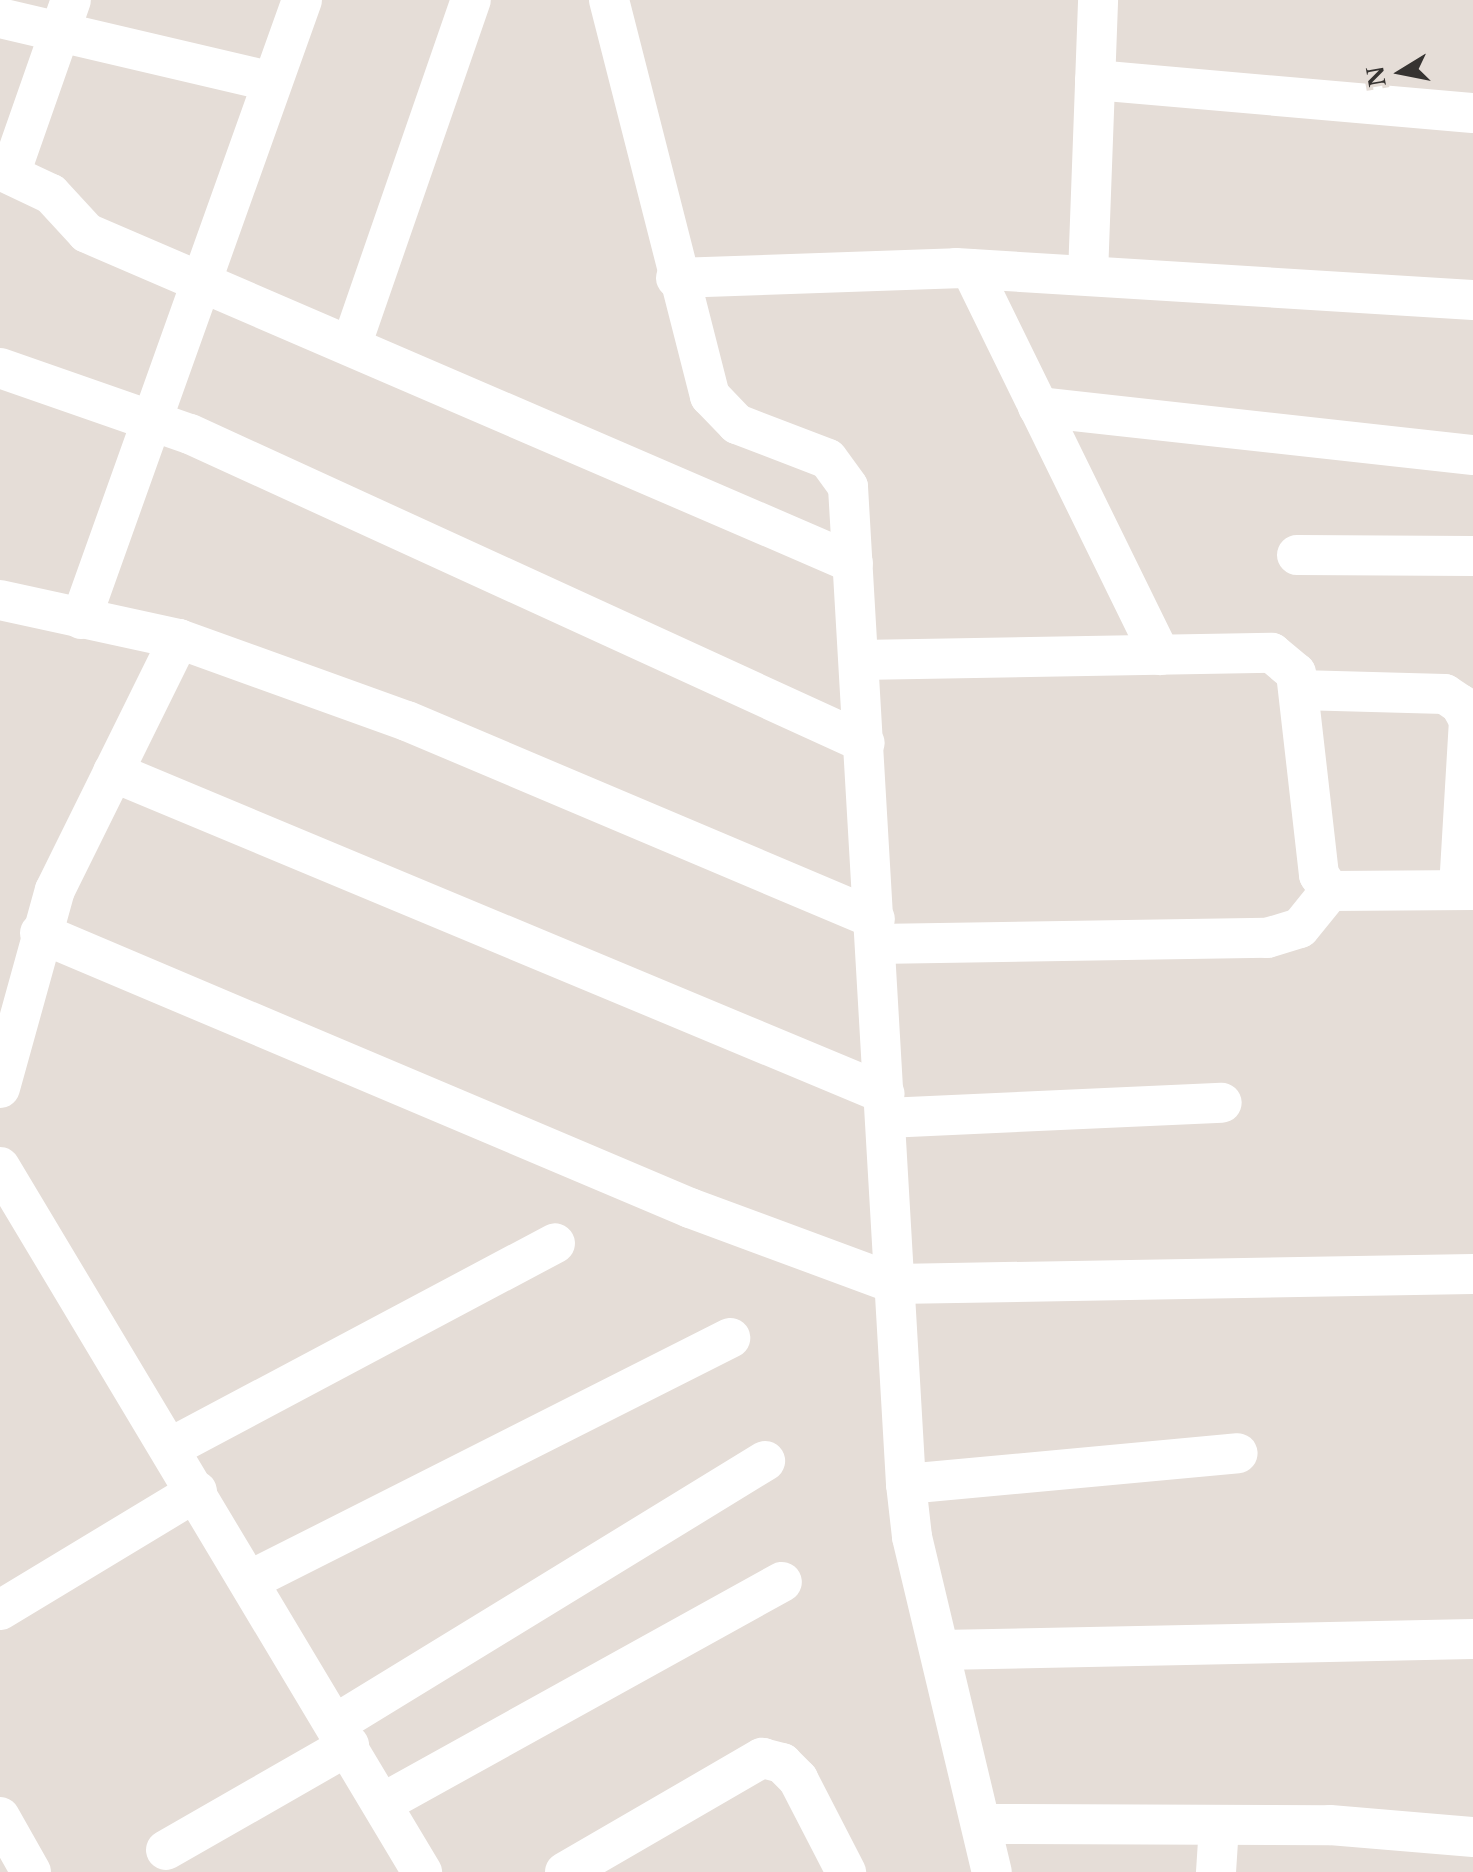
<!DOCTYPE html>
<html>
<head>
<meta charset="utf-8">
<style>
	body { margin:0 }
	#map { position:relative; width:1473px; height:1872px; overflow:hidden; background:#e5ddd7; font-family:"Libre Baskerville",serif }
	div>[style] { position:absolute }
	.street>* { height:40px; margin:-20px; padding:0 20px; transform-origin:20px; border-radius:20px; background:#fff }
	span { translate:-50% -50%; white-space:nowrap; text-align:center; line-height:1.15; -webkit-text-stroke:6px #e5ddd7; paint-order:stroke }
	.north { position:absolute; left:1361px; top:32px; width:80px; height:80px; -webkit-text-stroke:6px #e5ddd7; paint-order:stroke; rotate:260deg; font-size:22px; font-weight:700; line-height:32px; text-align:center; color:#363331 }
	.north::after { content:''; display:block; margin:auto; width:28px; height:36px; background:#363331; clip-path:polygon(50% 0,100% 100%,50% 72%,0 100%) }
</style>
</head>
<body>
<div id="map">
	<div class="street">
		<i style="left:609px;top:0;width:409px;rotate:75.7deg"></i>
		<i style="left:710px;top:396px;width:39px;rotate:46deg"></i>
		<i style="left:737px;top:424px;width:97px;rotate:21deg"></i>
		<i style="left:828px;top:459px;width:34px;rotate:54deg"></i>
		<i style="left:848px;top:487px;width:999px;rotate:86.67deg"></i>
		<i style="left:906px;top:1484px;width:53px;rotate:83.5deg"></i>
		<i style="left:912px;top:1537px;width:344px;rotate:76.6deg"></i>
		<i style="left:0;top:18px;width:279px;rotate:13.2deg"></i>
		<i style="left:1095px;top:80px;width:379px;rotate:5deg"></i>
		<i style="left:0;top:170px;width:56px;rotate:25.2deg"></i>
		<i style="left:51px;top:194px;width:53px;rotate:47.3deg"></i>
		<i style="left:87px;top:233px;width:834px;rotate:23.31deg"></i>
		<i style="left:10px;top:174px;width:184px;rotate:-70.7deg"></i>
		<i style="left:971px;top:269px;width:430px;rotate:63.9deg"></i>
		<i style="left:1088px;top:275px;width:275px;rotate:-87.9deg"></i>
		<i style="left:676px;top:278px;width:280px;rotate:-2deg"></i>
		<i style="left:956px;top:268px;width:518px;rotate:3.54deg"></i>
		<i style="left:351px;top:346px;width:366px;rotate:-70.9deg"></i>
		<i style="left:0;top:368px;width:201px;rotate:19.2deg"></i>
		<i style="left:190px;top:434px;width:742px;rotate:24.6deg"></i>
		<i style="left:1038px;top:407px;width:438px;rotate:6.3deg"></i>
		<i style="left:1297px;top:555px;width:176px;rotate:0.3deg"></i>
		<i style="left:0;top:600px;width:183px;rotate:12.3deg"></i>
		<i style="left:179px;top:639px;width:242px;rotate:19.8deg"></i>
		<i style="left:407px;top:721px;width:508px;rotate:22.93deg"></i>
		<i style="left:81px;top:619px;width:657px;rotate:-70.35deg"></i>
		<i style="left:860px;top:660px;width:412px;rotate:-1deg"></i>
		<i style="left:1272px;top:653px;width:31px;rotate:40deg"></i>
		<i style="left:1296px;top:673px;width:203px;rotate:83.5deg"></i>
		<i style="left:1319px;top:875px;width:19px;rotate:55deg"></i>
		<i style="left:1330px;top:891px;width:143px;rotate:-0.4deg"></i>
		<i style="left:1299px;top:690px;width:146px;rotate:1.6deg"></i>
		<i style="left:1445px;top:694px;width:18px;rotate:34deg"></i>
		<i style="left:1460px;top:704px;width:18px;rotate:61deg"></i>
		<i style="left:1469px;top:720px;width:170px;rotate:93.4deg"></i>
		<i style="left:113px;top:772px;width:836px;rotate:22.64deg"></i>
		<i style="left:40px;top:933px;width:706px;rotate:22.93deg"></i>
		<i style="left:690px;top:1208px;width:219px;rotate:20.3deg"></i>
		<i style="left:895px;top:1284px;width:578px;rotate:-0.99deg"></i>
		<i style="left:876px;top:944px;width:391px;rotate:-0.9deg"></i>
		<i style="left:1267px;top:938px;width:34px;rotate:-17deg"></i>
		<i style="left:1300px;top:928px;width:48px;rotate:-51deg"></i>
		<i style="left:0;top:1088px;width:205px;rotate:-74.5deg"></i>
		<i style="left:55px;top:890px;width:280px;rotate:-63.7deg"></i>
		<i style="left:886px;top:1118px;width:336px;rotate:-2.6deg"></i>
		<i style="left:0;top:1167px;width:822px;rotate:59.1deg"></i>
		<i style="left:170px;top:1448px;width:436px;rotate:-28deg"></i>
		<i style="left:906px;top:1484px;width:333px;rotate:-5.3deg"></i>
		<i style="left:251px;top:1580px;width:537px;rotate:-26.8deg"></i>
		<i style="left:0;top:1610px;width:230px;rotate:-31.1deg"></i>
		<i style="left:941px;top:1650px;width:532px;rotate:-1.18deg"></i>
		<i style="left:337px;top:1723px;width:502px;rotate:-31.47deg"></i>
		<i style="left:383px;top:1803px;width:456px;rotate:-29deg"></i>
		<i style="left:0;top:1817px;width:63px;rotate:60.6deg"></i>
		<i style="left:984px;top:1824px;width:346px;rotate:0.2deg"></i>
		<i style="left:1330px;top:1825px;width:144px;rotate:4.8deg"></i>
		<i style="left:166px;top:1850px;width:211px;rotate:-29.8deg"></i>
		<i style="left:565px;top:1872px;width:228px;rotate:-30.1deg"></i>
		<i style="left:762px;top:1758px;width:21px;rotate:14deg"></i>
		<i style="left:782px;top:1763px;width:23px;rotate:45deg"></i>
		<i style="left:798px;top:1779px;width:105px;rotate:62.7deg"></i>
		<i style="left:1216px;top:1872px;width:46px;rotate:-86.3deg"></i>
	</div>
	<div class="north">N</div>
</div>
</body>
</html>
